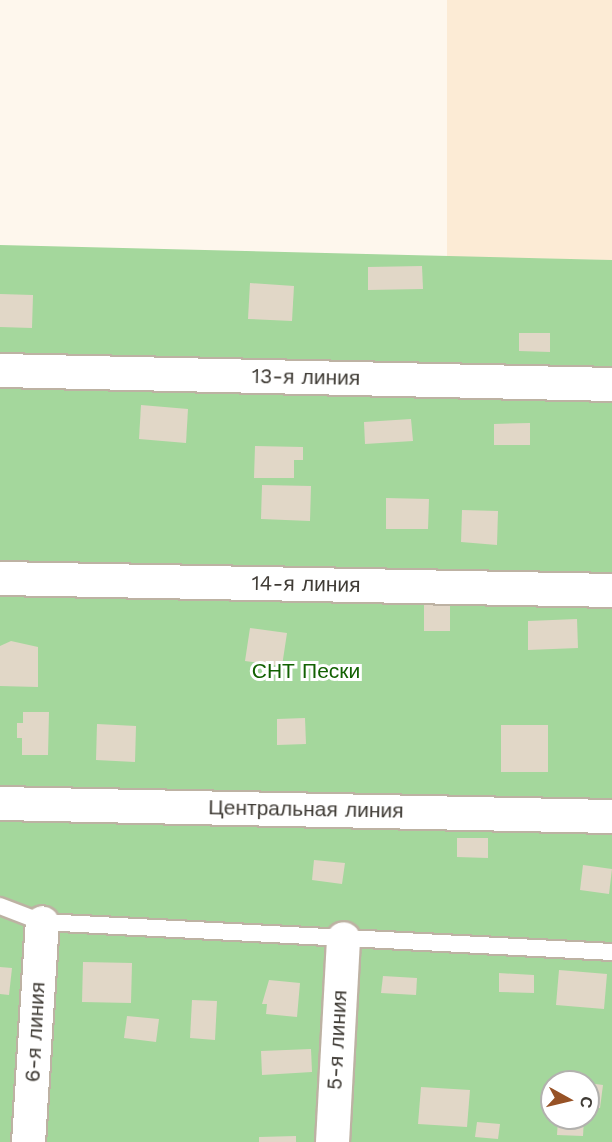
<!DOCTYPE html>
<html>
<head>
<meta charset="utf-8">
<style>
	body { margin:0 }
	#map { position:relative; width:612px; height:1142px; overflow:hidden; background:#fef7ed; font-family:"Work Sans",sans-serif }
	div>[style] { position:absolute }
	.built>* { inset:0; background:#fcebd5 }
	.green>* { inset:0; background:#a4d79c }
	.building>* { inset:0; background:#e1d7c7 }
	.roads { filter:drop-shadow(2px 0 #bdb2a3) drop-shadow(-2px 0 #bdb2a3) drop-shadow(0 2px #bdb2a3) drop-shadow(0 -2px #bdb2a3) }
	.lane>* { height:16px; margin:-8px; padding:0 8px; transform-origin:8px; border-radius:8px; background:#fff }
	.street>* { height:33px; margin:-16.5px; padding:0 16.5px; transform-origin:16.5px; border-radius:16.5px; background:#fff }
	span { translate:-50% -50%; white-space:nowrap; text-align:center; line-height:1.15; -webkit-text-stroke:6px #fff; paint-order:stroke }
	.street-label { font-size:21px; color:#3f3b35 }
	.park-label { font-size:21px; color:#126102 }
	.north { position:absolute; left:540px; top:1070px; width:60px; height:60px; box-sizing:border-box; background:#fff; border:2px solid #b2b1ae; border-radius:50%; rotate:98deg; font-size:16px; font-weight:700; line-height:24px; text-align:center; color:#3f3b35 }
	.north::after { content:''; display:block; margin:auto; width:21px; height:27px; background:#975226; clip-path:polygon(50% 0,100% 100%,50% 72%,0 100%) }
</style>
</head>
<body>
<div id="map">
	<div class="built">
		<i style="clip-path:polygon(447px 0,612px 0,612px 260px,447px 257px)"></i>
	</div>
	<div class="green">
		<i style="clip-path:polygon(evenodd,0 245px,612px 260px,612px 1142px,0 1142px,0 245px,552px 1082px,588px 1082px,588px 1118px,552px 1118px,552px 1082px)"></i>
	</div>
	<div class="building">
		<i style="clip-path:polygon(422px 266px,423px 289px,368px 290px,368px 267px)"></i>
		<i style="clip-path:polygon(250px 283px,294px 286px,292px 321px,248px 319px)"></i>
		<i style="clip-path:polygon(0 294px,33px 295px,32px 328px,0 327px)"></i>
		<i style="clip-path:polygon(519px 333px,550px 333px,550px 352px,519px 351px)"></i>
		<i style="clip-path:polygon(141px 405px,188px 409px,186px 443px,139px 439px)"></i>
		<i style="clip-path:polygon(411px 419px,413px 441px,365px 444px,364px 422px)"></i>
		<i style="clip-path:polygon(530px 423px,530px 445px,494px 445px,494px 424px)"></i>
		<i style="clip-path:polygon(255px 446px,303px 447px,303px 460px,294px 460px,294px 478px,254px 478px)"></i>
		<i style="clip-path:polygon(262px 485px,311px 486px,310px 521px,261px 519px)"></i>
		<i style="clip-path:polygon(386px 498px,429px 499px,428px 529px,386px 529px)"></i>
		<i style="clip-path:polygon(462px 510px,498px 511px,497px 545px,461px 542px)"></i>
		<i style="clip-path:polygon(424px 604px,450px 605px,450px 631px,424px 631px)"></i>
		<i style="clip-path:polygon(577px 619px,578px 648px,528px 650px,528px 621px)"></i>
		<i style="clip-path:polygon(250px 628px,287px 633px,282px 666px,245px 661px)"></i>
		<i style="clip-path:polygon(11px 641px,38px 647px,38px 687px,0 686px,0 646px)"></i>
		<i style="clip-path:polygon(23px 712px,49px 712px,48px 755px,22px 755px,22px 738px,17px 738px,17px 723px,23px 723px)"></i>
		<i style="clip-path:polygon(305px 718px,306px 744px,277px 745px,277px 719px)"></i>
		<i style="clip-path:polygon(97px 724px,136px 726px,135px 762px,96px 760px)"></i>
		<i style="clip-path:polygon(501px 725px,548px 725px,548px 772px,501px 772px)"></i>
		<i style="clip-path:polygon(457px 838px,488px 838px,488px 858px,457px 857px)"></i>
		<i style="clip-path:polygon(314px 860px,345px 863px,342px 884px,312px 880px)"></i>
		<i style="clip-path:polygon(583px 865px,612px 869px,609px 894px,580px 890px)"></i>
		<i style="clip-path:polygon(83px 962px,132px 963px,131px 1003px,82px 1002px)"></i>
		<i style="clip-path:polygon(0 967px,12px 968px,9px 995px,0 994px)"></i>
		<i style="clip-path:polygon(559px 970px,607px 974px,604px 1009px,556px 1005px)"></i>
		<i style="clip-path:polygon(499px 973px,534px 975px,534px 993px,499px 992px)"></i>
		<i style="clip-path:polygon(383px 976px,417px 978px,416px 995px,381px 993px)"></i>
		<i style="clip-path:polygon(269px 980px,300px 983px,297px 1017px,266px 1014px,267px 1004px,262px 1004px)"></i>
		<i style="clip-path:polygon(192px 1000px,217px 1001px,215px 1040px,190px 1038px)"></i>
		<i style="clip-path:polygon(127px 1016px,159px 1019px,156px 1042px,124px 1038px)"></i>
		<i style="clip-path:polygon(311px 1049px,312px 1072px,262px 1075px,261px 1051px)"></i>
		<i style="clip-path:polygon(588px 1083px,603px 1085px,600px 1108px,588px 1107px)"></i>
		<i style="clip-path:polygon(421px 1087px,470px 1090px,467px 1127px,418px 1124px)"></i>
		<i style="clip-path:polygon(558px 1118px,584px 1118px,583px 1136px,557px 1135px)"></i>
		<i style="clip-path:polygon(477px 1122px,500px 1124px,498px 1139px,475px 1137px)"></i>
		<i style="clip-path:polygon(296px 1136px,296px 1142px,259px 1142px,259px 1137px)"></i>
	</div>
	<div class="roads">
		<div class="lane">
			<i style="left:0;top:906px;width:45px;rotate:20.9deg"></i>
			<i style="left:42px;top:922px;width:571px;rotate:3.01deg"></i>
		</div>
		<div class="street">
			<i style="left:0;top:370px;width:612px;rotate:1.31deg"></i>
			<i style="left:0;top:578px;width:612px;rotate:1.12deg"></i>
			<i style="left:0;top:803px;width:612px;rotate:1.22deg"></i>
			<i style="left:28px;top:1142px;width:220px;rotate:-86.4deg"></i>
			<i style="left:332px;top:1142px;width:204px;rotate:-86.9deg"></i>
		</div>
	</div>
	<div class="street-label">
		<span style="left:306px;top:377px;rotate:1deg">13-я линия</span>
		<span style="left:306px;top:584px;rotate:1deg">14-я линия</span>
		<span style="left:306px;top:809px;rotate:1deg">Центральная линия</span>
		<span style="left:35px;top:1032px;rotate:-87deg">6-я линия</span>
		<span style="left:337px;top:1040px;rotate:-87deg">5-я линия</span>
	</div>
	<div class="park-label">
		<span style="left:306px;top:671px">СНТ Пески</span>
	</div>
	<div class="north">С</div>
</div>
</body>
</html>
